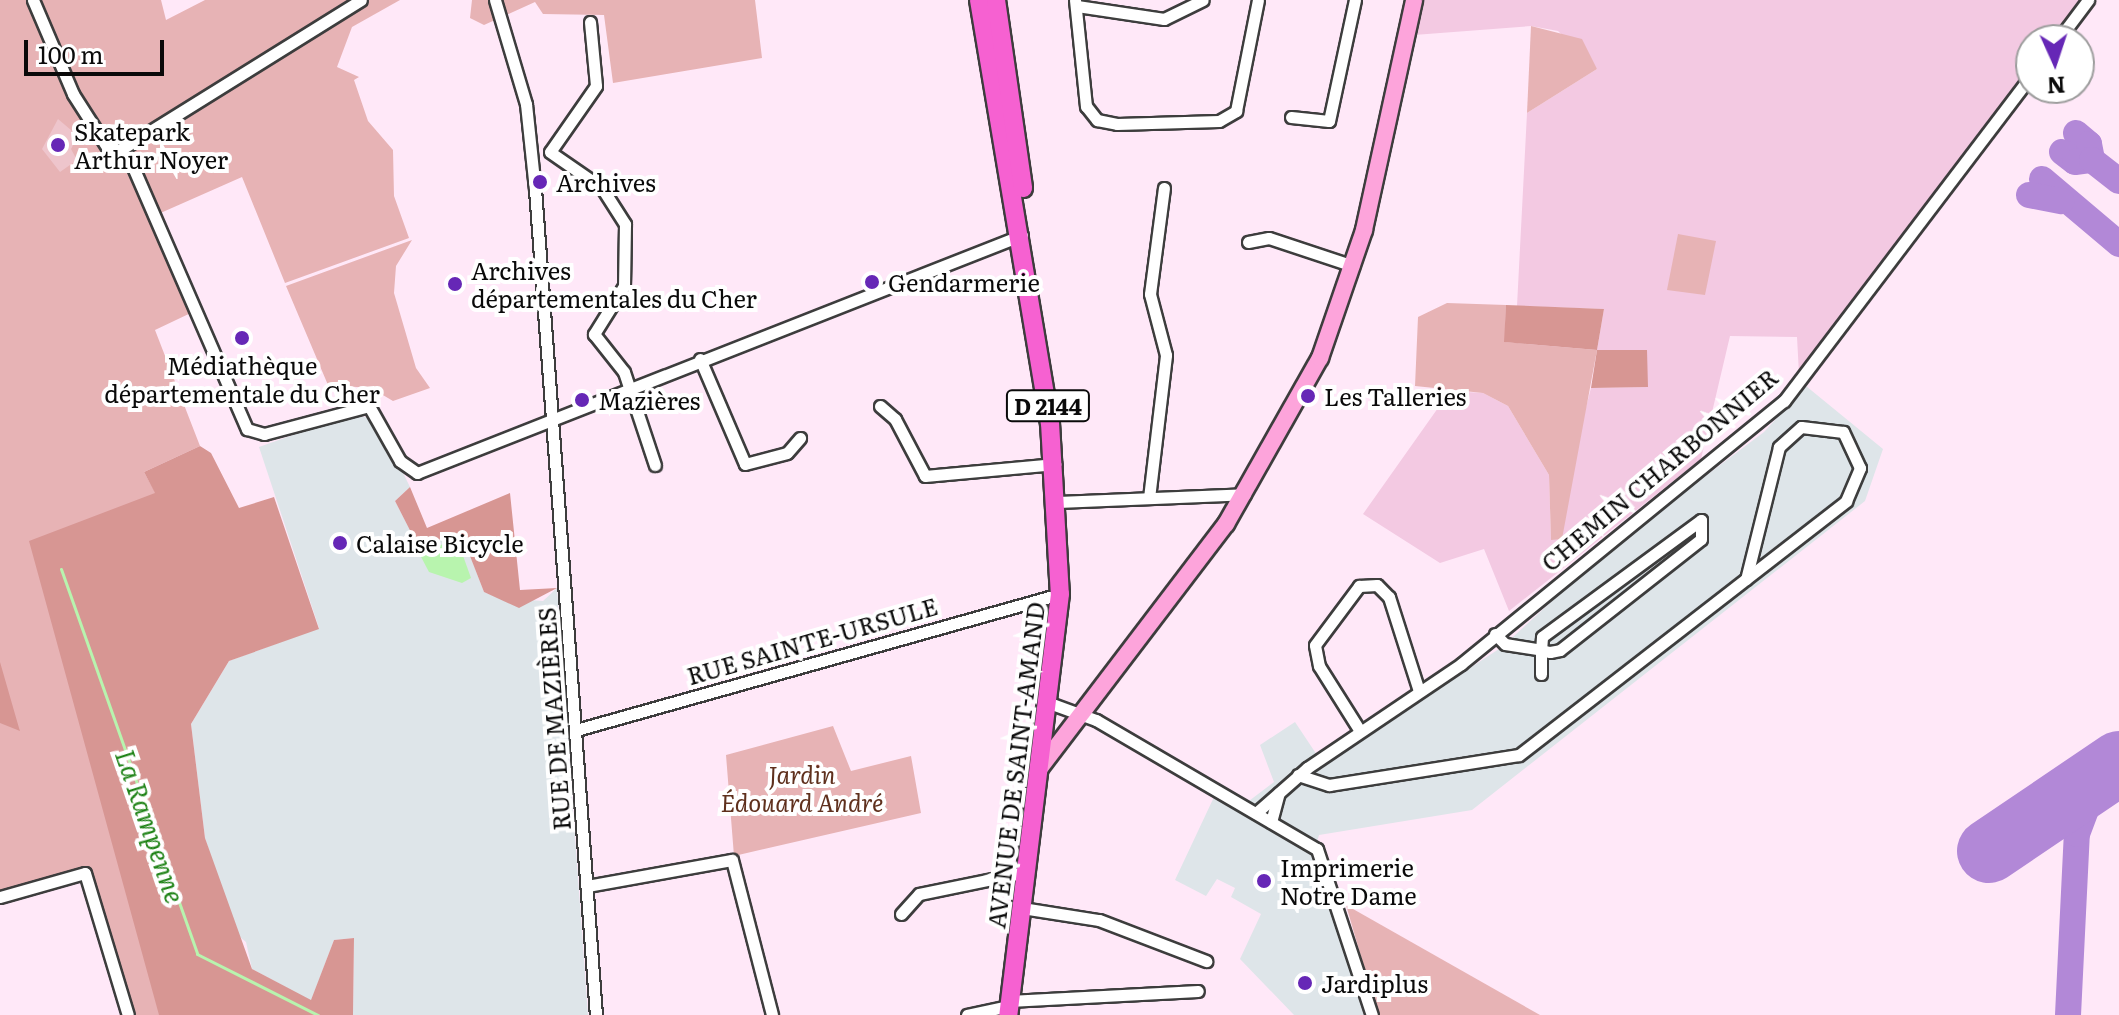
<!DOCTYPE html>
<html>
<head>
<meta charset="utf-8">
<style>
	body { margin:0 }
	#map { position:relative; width:2119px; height:1015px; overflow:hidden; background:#ffe8f8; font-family:Literata,serif }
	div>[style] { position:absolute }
	.industrial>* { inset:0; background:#dee5e9 }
	.farmland>* { inset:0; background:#f3c9e2 }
	.green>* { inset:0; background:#e7b3b5 }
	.forest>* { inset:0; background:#d79693 }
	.pitch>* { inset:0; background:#eec5cc }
	.water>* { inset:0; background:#b8f4ae }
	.stream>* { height:3px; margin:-1.5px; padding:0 1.5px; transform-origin:1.5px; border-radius:1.5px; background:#b8f4ae }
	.taxiway>* { height:26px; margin:-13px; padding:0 13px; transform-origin:13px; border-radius:13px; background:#b288d7 }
	.runway>* { height:64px; margin:-32px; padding:0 32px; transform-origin:32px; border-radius:32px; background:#b288d7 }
	.roads { filter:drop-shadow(2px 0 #3d3d3d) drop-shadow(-2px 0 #3d3d3d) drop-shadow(0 2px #3d3d3d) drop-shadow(0 -2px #3d3d3d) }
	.minor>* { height:11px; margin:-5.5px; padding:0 5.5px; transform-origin:5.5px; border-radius:5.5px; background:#fff }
	.secondary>* { height:16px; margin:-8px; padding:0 8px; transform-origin:8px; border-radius:8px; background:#fda4db }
	.primary>* { height:18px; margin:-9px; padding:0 9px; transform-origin:9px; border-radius:9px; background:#f661d1 }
	.dots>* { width:22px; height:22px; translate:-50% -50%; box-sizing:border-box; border:4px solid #fff; border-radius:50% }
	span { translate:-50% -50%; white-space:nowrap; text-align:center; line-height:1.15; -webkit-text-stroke:8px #fff; paint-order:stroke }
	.shield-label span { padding:2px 6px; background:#fff; border:2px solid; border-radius:6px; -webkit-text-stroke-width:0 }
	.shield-label { font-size:22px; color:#0a0a0a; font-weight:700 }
	.poi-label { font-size:24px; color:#0a0a0a }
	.left { translate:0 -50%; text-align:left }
	.street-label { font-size:24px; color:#0a0a0a }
	.park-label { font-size:24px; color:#5f301d; font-style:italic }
	.water-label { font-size:26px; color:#1f8317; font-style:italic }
	.north { position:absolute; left:2015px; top:24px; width:80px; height:80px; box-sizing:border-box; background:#fff; border:2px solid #9d9d9d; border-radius:50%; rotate:177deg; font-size:22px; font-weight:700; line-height:32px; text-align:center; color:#0a0a0a }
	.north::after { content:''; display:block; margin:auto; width:28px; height:36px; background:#6627b6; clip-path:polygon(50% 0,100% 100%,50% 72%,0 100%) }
	.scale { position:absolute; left:24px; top:40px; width:140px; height:36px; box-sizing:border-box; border:4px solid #0a0a0a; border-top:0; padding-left:10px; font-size:24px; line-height:28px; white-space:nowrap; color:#0a0a0a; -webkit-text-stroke:6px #fff; paint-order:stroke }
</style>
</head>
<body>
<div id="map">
	<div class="industrial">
		<i style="clip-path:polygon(1806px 386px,1883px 449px,1865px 501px,1472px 810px,1319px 835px,1313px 856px,1364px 1015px,1294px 1015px,1240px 959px,1261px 914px,1231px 897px,1235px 888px,1217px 879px,1206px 896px,1175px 880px,1214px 797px,1237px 810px,1274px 782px,1260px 745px,1295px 722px,1323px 764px,1502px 647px,1611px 547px,1764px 432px)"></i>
		<i style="clip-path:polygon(352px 414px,377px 420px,410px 487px,395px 501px,418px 545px,461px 532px,484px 592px,499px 598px,543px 601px,557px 588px,588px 1015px,353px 1015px,354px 938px,334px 940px,311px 1001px,252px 969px,246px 942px,235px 933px,205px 838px,191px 724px,229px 661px,319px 628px,259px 447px)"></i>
	</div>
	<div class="farmland">
		<i style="clip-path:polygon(1422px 0,2084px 0,2053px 40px,2031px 40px,2031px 69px,1799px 374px,1797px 337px,1730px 336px,1701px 459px,1509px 611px,1484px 549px,1440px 563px,1363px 514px,1450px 391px,1483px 393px,1508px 406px,1549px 475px,1551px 540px,1591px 388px,1648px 387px,1597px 350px,1604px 309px,1517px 306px,1527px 113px,1597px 69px,1558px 31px,1531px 26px,1414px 35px)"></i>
	</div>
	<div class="green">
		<i style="clip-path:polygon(0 0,161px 0,166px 20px,205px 0,400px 0,352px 27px,337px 67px,359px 77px,354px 80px,368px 121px,393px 150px,394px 196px,409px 238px,285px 283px,242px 177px,156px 215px,195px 311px,155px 330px,200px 446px,144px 472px,155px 492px,159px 1015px,128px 1015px,85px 873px,0 897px)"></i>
		<i style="clip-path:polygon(472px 0,755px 0,762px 58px,613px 83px,604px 15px,543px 14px,535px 2px,484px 25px,470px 18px)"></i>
		<i style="clip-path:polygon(1531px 26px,1582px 39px,1597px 69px,1527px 113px)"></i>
		<i style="clip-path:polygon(1678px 234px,1716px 241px,1705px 295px,1667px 290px)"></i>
		<i style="clip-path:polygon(412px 240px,396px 266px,394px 293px,416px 368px,430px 388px,393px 401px,371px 388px,328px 385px,286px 286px)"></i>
		<i style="clip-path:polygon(1447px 303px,1506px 305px,1505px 342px,1597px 350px,1562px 539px,1551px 540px,1549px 475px,1508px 406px,1483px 393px,1415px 386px,1418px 317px)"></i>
		<i style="clip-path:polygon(833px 726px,851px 771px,911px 756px,921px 813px,734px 856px,726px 755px)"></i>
		<i style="clip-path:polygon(1346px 905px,1540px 1015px,1378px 1015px)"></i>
	</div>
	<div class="forest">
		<i style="clip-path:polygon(1506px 305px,1604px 309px,1597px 350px,1647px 350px,1648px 387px,1591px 388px,1597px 350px,1504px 342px)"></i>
		<i style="clip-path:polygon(200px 446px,211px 453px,239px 508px,274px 497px,319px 629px,229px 661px,191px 724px,205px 838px,252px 969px,311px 1000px,334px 940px,354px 938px,353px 1015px,159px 1015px,29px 541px,155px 493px,144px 472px)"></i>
		<i style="clip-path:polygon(410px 487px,427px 528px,510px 493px,520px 590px,557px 588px,519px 608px,484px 592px,461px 533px,418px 546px,395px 501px)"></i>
		<i style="clip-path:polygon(0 662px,19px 728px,20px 731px,0 723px)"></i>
	</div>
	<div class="pitch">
		<i style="clip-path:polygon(58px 119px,78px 136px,71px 149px,77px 160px,60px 172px,42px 149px)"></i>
	</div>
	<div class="water">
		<i style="clip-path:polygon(457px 539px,471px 578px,462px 583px,429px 572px,419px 553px)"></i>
	</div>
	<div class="stream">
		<i style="left:61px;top:569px;width:408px;rotate:70.5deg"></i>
		<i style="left:197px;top:954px;width:136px;rotate:26.8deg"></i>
	</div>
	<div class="taxiway">
		<i style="left:2076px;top:133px;width:17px;rotate:40deg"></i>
		<i style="left:2089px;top:144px;width:16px;rotate:79deg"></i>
		<i style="left:2062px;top:152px;width:16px;rotate:38deg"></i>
		<i style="left:2075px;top:162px;width:17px;rotate:-7deg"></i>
		<i style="left:2092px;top:160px;width:34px;rotate:38deg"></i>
		<i style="left:2042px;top:179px;width:101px;rotate:40.2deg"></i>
		<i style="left:2029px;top:195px;width:33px;rotate:11deg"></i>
		<i style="left:2068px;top:1015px;width:181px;rotate:-87.2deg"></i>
		<i style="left:2077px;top:834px;width:43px;rotate:-69.4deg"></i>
		<i style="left:2092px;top:794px;width:33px;rotate:-52deg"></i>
	</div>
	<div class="runway">
		<i style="left:1989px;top:851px;width:157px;rotate:-34.1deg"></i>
	</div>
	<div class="roads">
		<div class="minor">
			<i style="left:33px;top:0;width:102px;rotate:66.9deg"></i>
			<i style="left:73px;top:94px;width:72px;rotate:57.4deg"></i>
			<i style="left:112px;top:155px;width:293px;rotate:-31.9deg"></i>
			<i style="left:495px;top:0;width:109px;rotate:73.4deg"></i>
			<i style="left:526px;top:104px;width:85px;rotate:84deg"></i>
			<i style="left:535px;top:189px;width:828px;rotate:85.78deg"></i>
			<i style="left:1075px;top:0;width:107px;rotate:84.1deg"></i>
			<i style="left:1086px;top:106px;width:18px;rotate:52deg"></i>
			<i style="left:1097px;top:120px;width:20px;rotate:11deg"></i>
			<i style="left:1117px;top:124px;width:102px;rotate:-1.7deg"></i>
			<i style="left:1219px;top:121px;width:20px;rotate:-30deg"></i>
			<i style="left:1236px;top:111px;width:113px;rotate:-78.8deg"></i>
			<i style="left:1077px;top:6px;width:88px;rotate:8.5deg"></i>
			<i style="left:1164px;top:19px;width:43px;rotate:-26deg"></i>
			<i style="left:590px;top:22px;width:64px;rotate:84.6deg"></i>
			<i style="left:596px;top:86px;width:80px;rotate:124.9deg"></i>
			<i style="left:550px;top:152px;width:63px;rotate:34.7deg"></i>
			<i style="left:602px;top:188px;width:43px;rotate:57.4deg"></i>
			<i style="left:625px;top:224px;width:62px;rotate:90.9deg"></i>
			<i style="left:624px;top:286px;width:57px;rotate:122deg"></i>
			<i style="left:594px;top:334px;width:48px;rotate:51.7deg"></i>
			<i style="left:624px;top:372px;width:98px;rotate:71.6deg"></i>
			<i style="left:2058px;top:40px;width:50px;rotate:-53.1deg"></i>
			<i style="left:1291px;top:117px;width:38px;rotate:6deg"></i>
			<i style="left:1329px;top:121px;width:124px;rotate:-77.9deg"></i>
			<i style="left:98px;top:132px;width:49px;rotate:45deg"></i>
			<i style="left:133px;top:167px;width:286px;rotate:66.5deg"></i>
			<i style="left:247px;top:429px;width:18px;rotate:16deg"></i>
			<i style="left:264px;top:434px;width:109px;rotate:-14.9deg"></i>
			<i style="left:369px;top:406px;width:63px;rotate:60.6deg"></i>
			<i style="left:400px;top:461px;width:21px;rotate:35deg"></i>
			<i style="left:417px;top:473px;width:650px;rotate:-21.47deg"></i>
			<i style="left:1248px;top:242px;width:21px;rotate:-11deg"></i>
			<i style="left:1269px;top:238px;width:89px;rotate:18.4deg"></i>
			<i style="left:700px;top:359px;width:114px;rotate:66.8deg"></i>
			<i style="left:745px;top:464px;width:43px;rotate:-14.7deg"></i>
			<i style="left:787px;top:453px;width:20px;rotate:-49deg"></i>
			<i style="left:880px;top:406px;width:20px;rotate:41deg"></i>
			<i style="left:895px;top:419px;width:64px;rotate:62.2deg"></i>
			<i style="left:925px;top:476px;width:131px;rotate:-5.3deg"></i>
			<i style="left:1149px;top:498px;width:144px;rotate:-83.2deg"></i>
			<i style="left:1166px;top:355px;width:63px;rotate:-104.7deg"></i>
			<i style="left:1150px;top:294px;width:107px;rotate:-82.5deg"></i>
			<i style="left:1057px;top:502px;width:188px;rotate:-2.4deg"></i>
			<i style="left:1495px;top:634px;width:14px;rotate:45deg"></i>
			<i style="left:1505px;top:644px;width:36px;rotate:9deg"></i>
			<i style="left:1541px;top:650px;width:9px;rotate:13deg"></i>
			<i style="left:1550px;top:652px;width:10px;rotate:-11deg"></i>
			<i style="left:1560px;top:650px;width:179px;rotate:-38.2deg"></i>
			<i style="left:1701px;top:539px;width:19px;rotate:-90deg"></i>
			<i style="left:1701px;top:520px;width:197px;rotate:143.7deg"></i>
			<i style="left:1542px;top:637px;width:13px;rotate:94deg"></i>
			<i style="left:1541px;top:650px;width:24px;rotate:90deg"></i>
			<i style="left:1052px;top:704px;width:47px;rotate:20deg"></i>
			<i style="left:1096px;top:720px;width:256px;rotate:30.3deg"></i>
			<i style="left:1317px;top:849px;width:175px;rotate:71.7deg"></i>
			<i style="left:576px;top:730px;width:503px;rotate:-15.69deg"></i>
			<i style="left:1360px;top:731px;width:77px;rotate:-122.2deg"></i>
			<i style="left:1319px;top:666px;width:21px;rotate:-101deg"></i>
			<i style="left:1315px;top:645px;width:74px;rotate:-53.3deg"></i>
			<i style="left:1359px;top:586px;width:18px;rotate:-3deg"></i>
			<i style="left:1377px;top:585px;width:17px;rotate:45deg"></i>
			<i style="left:1389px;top:597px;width:99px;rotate:72.3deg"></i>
			<i style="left:1298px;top:775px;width:33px;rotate:18deg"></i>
			<i style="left:1329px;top:785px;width:192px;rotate:-9deg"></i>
			<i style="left:1519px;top:755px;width:414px;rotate:-37.8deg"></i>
			<i style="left:1846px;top:501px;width:36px;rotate:-67deg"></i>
			<i style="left:1860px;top:468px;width:40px;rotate:-115deg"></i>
			<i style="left:1843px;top:432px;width:42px;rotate:-173.2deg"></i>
			<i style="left:1801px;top:427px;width:30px;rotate:138deg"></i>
			<i style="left:1779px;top:447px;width:136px;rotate:104deg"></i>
			<i style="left:1256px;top:813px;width:68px;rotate:-41.4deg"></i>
			<i style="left:1307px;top:768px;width:186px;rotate:-34deg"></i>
			<i style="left:1461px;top:664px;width:417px;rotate:-39.2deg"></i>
			<i style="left:1784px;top:401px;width:409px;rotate:-52.8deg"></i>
			<i style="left:1271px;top:822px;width:30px;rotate:-75deg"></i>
			<i style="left:587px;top:886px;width:147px;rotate:-10.2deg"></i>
			<i style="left:732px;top:860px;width:160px;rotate:75.5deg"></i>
			<i style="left:0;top:897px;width:88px;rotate:-15.8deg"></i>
			<i style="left:85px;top:873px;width:148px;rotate:73.2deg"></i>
			<i style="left:1022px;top:908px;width:78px;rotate:8.9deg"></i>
			<i style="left:1099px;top:920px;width:115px;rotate:21deg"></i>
			<i style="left:901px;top:914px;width:27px;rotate:-48deg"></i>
			<i style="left:919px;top:894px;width:109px;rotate:-11.6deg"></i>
			<i style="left:1009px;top:1001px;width:189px;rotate:-3deg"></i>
			<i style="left:967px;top:1015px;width:43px;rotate:-12.1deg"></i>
		</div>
		<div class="secondary">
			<i style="left:1040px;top:768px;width:307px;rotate:-52.7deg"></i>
			<i style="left:1226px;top:524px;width:191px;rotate:-60.5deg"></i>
			<i style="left:1320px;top:358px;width:135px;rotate:-71deg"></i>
			<i style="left:1364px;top:230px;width:235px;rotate:-77.7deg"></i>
		</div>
		<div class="primary">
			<i style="left:979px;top:0;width:429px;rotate:80.5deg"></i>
			<i style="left:1050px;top:423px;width:171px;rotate:86.7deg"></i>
			<i style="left:1060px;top:594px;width:424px;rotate:97deg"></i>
			<i style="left:996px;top:0;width:190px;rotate:81.8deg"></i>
		</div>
	</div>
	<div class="dots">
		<i style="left:58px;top:145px;background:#6627b6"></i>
		<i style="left:540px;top:182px;background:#6627b6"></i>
		<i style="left:872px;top:282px;background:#6627b6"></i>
		<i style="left:455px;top:284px;background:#6627b6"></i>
		<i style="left:242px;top:338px;background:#6627b6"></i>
		<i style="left:1308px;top:396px;background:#6627b6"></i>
		<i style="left:582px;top:400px;background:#6627b6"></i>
		<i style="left:340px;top:543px;background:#6627b6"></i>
		<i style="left:1264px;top:881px;background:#6627b6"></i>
		<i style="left:1305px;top:983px;background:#6627b6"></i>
	</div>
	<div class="shield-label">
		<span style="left:1048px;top:406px">D 2144</span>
	</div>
	<div class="poi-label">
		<span class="left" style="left:74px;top:145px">Skatepark<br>Arthur Noyer</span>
		<span class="left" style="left:556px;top:182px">Archives</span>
		<span class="left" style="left:471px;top:284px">Archives<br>départementales du Cher</span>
		<span class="left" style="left:888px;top:282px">Gendarmerie</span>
		<span style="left:242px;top:379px">Médiathèque<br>départementale du Cher</span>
		<span class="left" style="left:1324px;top:396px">Les Talleries</span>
		<span class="left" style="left:598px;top:400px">Mazières</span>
		<span class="left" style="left:356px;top:543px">Calaise Bicycle</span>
		<span class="left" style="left:1280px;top:881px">Imprimerie<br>Notre Dame</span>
		<span class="left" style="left:1321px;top:983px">Jardiplus</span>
	</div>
	<div class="street-label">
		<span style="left:1659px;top:469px;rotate:-40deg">CHEMIN CHARBONNIER</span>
		<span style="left:812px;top:640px;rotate:-16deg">RUE SAINTE-URSULE</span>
		<span style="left:553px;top:719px;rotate:-94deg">RUE DE MAZIÈRES</span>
		<span style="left:1015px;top:765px;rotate:-83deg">AVENUE DE SAINT-AMAND</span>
	</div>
	<div class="park-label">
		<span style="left:802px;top:788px">Jardin<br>Édouard André</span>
	</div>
	<div class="water-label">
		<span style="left:151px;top:826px;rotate:71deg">La Rampenne</span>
	</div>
	<div class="north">N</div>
	<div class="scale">100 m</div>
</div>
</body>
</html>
